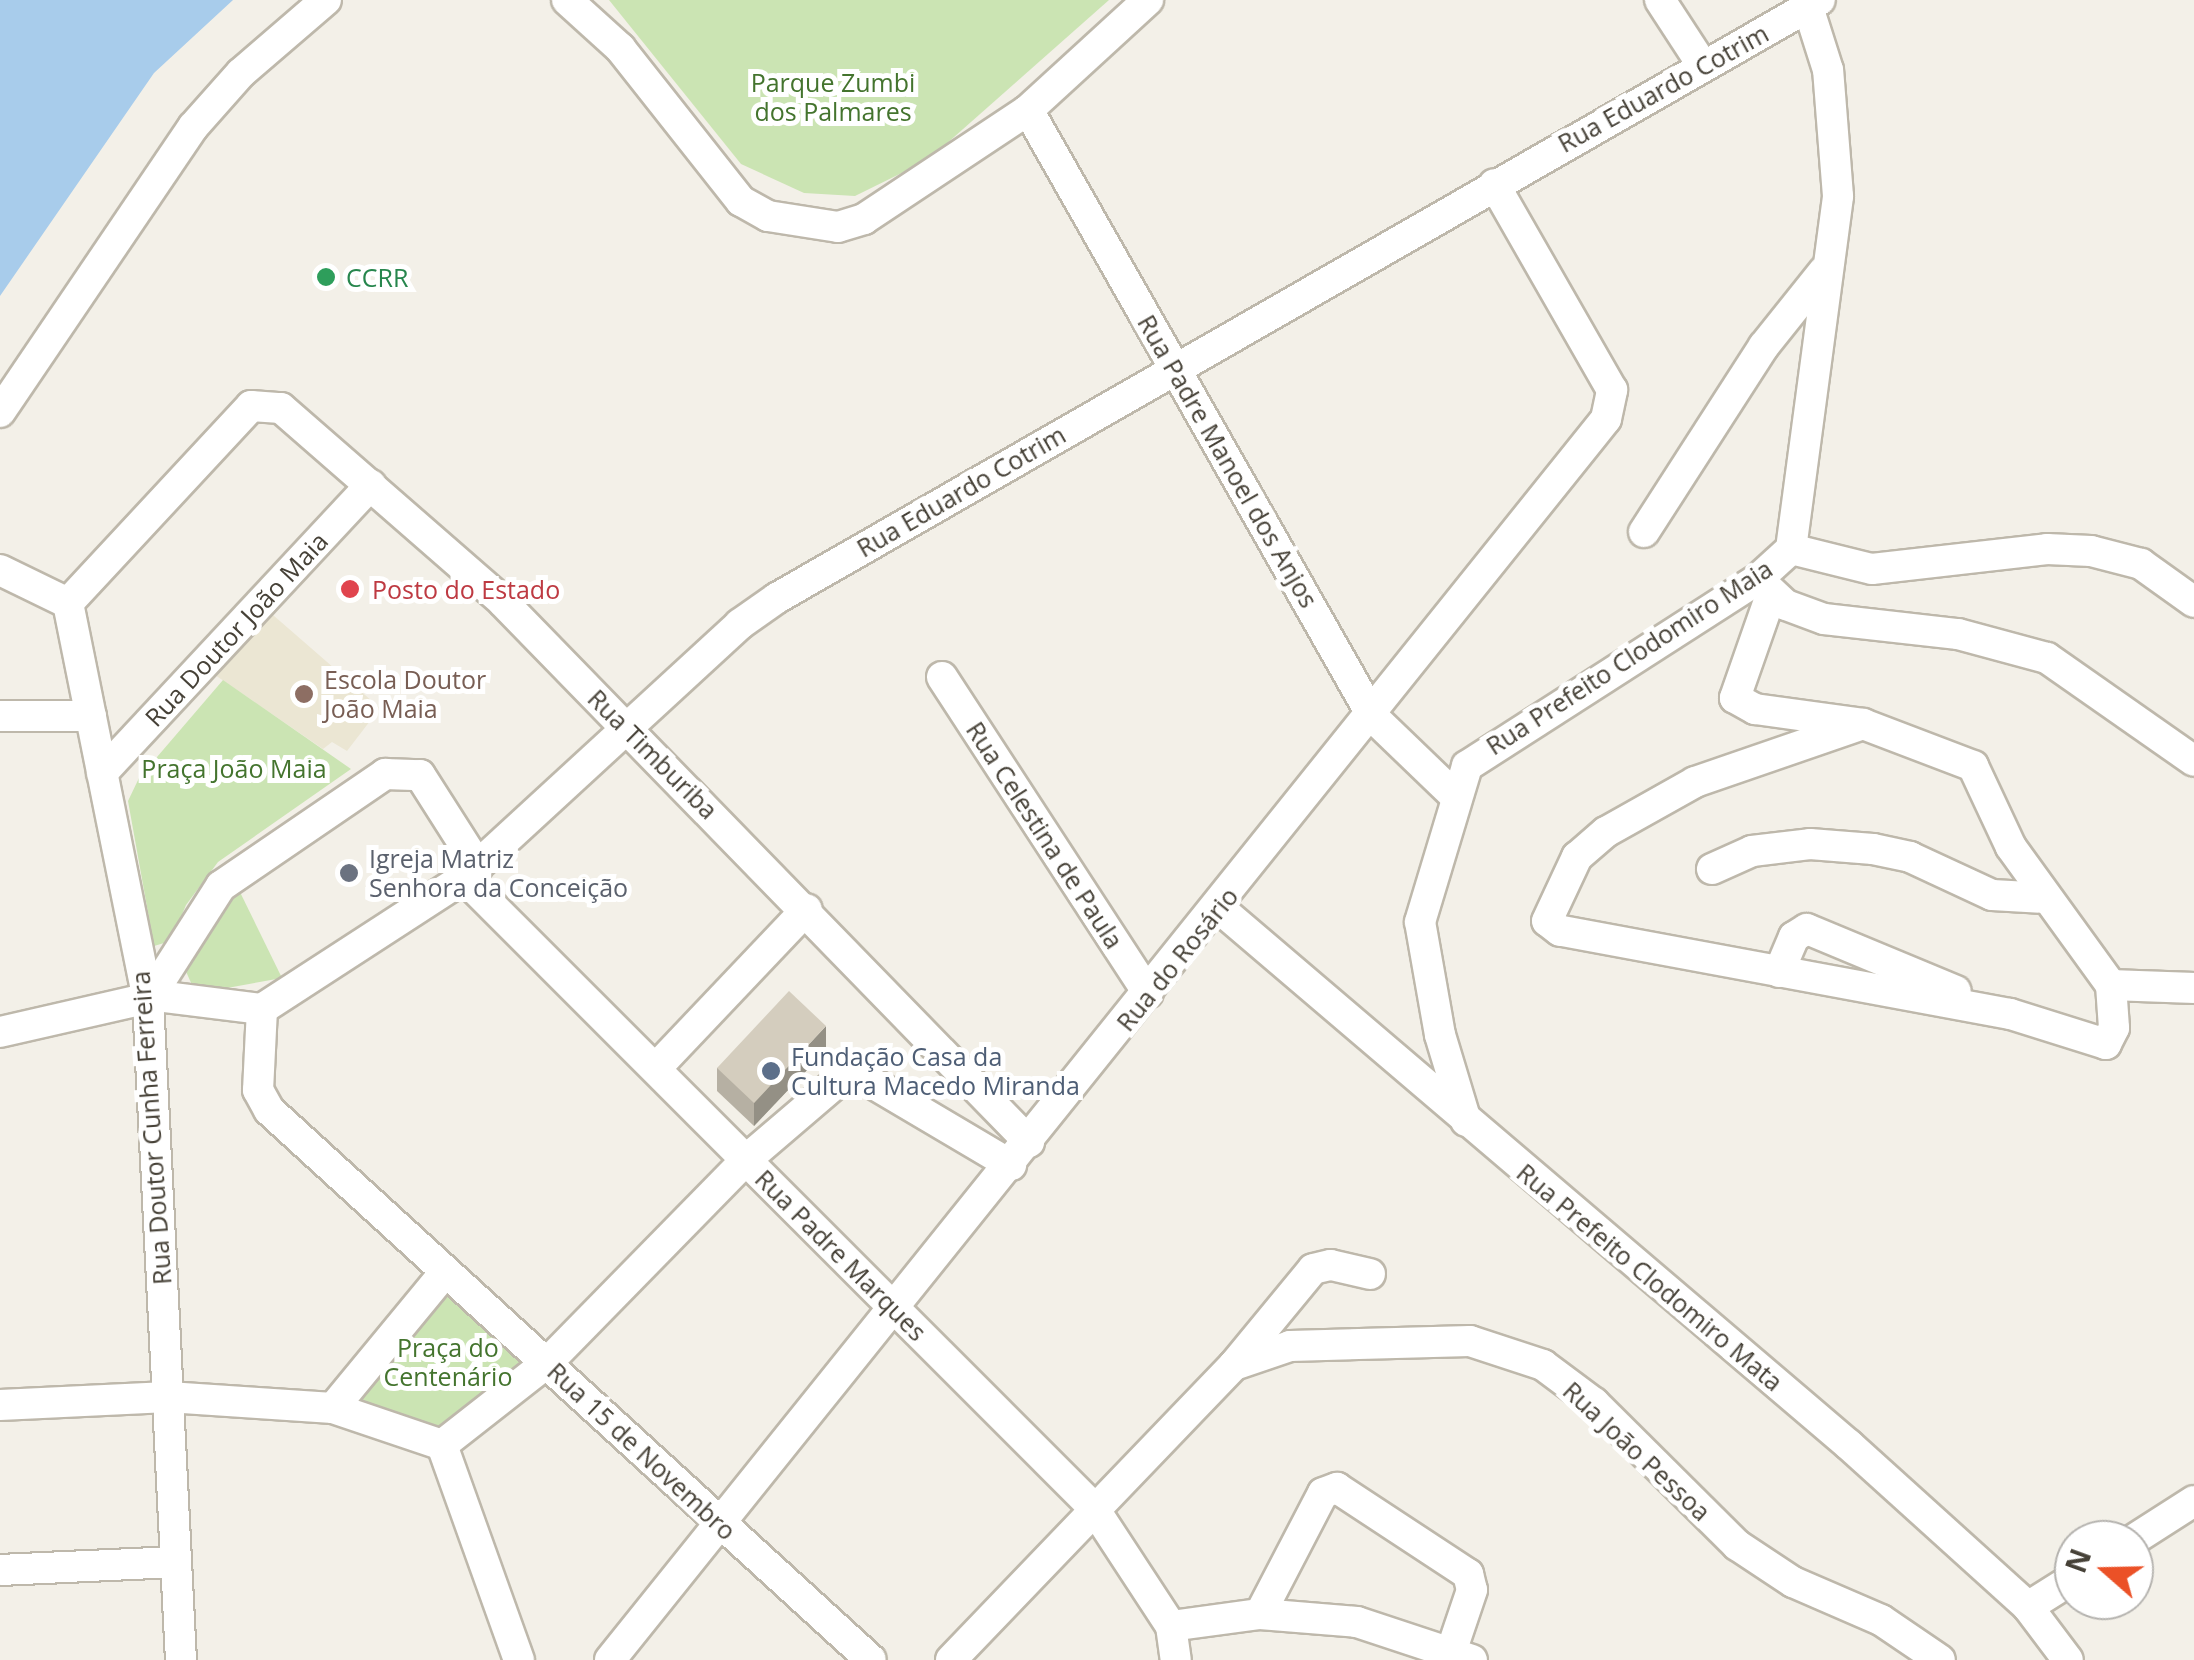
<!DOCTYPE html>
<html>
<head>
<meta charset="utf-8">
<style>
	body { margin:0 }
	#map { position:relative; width:2194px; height:1660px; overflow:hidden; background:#f3f0e8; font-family:"Open Sans",sans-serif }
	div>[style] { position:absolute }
	.education>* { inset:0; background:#ebe6d3 }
	.green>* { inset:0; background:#cbe4b3 }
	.water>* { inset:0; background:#a8cceb }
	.roads { filter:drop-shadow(2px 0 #beb8ab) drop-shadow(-2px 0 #beb8ab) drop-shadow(0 2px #beb8ab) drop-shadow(0 -2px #beb8ab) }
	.minor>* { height:30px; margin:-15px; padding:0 15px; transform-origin:15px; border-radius:15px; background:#fff }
	.wall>* { inset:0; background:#b6b0a3 }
	.shaded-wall>* { inset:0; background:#949085 }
	.building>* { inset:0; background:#d4cdbe }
	.dots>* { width:28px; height:28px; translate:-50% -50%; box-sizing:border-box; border:5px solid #fff; border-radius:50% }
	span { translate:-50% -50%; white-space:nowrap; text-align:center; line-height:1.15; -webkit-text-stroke:10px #fff; paint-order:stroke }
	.park-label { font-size:25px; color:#44742e }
	.street-label { font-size:25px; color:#464137 }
	.leisure-label { font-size:25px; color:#27864d }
	.left { translate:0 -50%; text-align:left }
	.health-label { font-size:25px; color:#be3a42 }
	.education-label { font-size:25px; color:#785e54 }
	.worship-label { font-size:25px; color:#5b616d }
	.service-label { font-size:25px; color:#4e5e75 }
	.north { position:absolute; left:2054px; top:1520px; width:100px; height:100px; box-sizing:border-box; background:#fff; border:2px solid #b5b3af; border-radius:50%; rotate:290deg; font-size:28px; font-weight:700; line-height:40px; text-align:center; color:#464137 }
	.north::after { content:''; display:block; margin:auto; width:35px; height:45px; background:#eb5127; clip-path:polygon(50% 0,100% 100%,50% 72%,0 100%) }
</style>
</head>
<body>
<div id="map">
	<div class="education">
		<i style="clip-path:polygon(273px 615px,380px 708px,347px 751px,332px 742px,323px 749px,215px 675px)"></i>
	</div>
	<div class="green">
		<i style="clip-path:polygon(609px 0,1109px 0,928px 160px,855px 196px,804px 193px,741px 164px)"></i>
		<i style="clip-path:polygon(223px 680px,351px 769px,218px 862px,186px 905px,171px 941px,154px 946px,128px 801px,139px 778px)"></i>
		<i style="clip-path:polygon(237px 886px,282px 978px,205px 992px,192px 985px,184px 967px)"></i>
		<i style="clip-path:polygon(442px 1284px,531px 1362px,445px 1435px,347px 1401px)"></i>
	</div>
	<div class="water">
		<i style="clip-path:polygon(0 0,233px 0,154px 73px,0 296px)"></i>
	</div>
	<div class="roads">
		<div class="minor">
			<i style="left:567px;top:0;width:72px;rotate:42.2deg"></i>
			<i style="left:620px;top:48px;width:195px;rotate:51.7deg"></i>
			<i style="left:741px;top:201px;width:31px;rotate:29deg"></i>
			<i style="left:768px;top:216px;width:71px;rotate:8.9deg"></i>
			<i style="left:838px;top:227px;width:27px;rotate:-17deg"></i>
			<i style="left:864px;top:219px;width:197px;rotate:-33.6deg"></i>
			<i style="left:1028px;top:110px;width:163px;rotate:-42.5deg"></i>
			<i style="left:1660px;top:0;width:79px;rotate:56.9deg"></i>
			<i style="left:1028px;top:110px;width:698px;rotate:60.39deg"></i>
			<i style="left:1373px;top:717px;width:111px;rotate:43.9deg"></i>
			<i style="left:0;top:412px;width:344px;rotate:-55.9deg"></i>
			<i style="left:193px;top:127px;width:72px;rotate:-48.4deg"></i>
			<i style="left:241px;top:73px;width:112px;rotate:-40.7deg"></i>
			<i style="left:1644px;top:532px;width:221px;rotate:-57.2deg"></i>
			<i style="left:1764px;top:346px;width:95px;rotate:-51.4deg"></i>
			<i style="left:1791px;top:549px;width:83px;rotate:13.9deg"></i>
			<i style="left:1872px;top:569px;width:176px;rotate:-6.5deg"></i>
			<i style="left:2047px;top:549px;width:44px;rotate:2.6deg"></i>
			<i style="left:2091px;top:551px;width:52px;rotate:14.6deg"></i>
			<i style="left:2141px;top:564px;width:65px;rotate:35.6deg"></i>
			<i style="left:0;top:570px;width:76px;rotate:25.9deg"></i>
			<i style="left:1760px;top:581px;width:35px;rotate:43deg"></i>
			<i style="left:1786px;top:605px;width:40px;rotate:20.2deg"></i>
			<i style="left:1824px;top:619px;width:135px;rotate:6.4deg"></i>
			<i style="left:1958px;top:634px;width:92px;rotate:15.1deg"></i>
			<i style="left:2047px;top:658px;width:179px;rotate:35deg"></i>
			<i style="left:1771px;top:595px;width:109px;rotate:109.3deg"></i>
			<i style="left:1735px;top:698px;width:23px;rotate:29deg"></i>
			<i style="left:1755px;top:709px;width:109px;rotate:7.9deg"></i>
			<i style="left:1863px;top:724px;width:118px;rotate:20.9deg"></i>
			<i style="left:1973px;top:766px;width:89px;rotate:64.9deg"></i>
			<i style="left:2011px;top:847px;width:170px;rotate:54.1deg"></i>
			<i style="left:2111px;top:985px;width:43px;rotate:86deg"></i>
			<i style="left:2114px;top:1028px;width:18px;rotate:117deg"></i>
			<i style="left:2106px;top:1044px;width:101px;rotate:-162.6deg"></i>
			<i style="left:2010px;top:1014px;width:458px;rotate:-169.5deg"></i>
			<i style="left:1560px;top:931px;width:16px;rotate:-142deg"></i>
			<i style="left:1547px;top:921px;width:71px;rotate:-64.9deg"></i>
			<i style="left:1577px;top:857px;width:38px;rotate:-41deg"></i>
			<i style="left:1606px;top:832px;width:102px;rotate:-29.3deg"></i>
			<i style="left:1695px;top:782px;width:178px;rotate:-19deg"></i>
			<i style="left:68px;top:603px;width:269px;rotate:-47.1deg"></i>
			<i style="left:251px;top:406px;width:30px;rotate:4deg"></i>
			<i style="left:281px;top:408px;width:295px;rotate:41.1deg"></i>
			<i style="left:503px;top:602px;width:754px;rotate:45.75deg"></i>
			<i style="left:68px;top:603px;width:405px;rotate:78.6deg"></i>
			<i style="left:148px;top:1000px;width:661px;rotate:87.14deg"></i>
			<i style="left:942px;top:677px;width:377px;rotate:56.9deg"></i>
			<i style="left:0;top:716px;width:91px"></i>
			<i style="left:102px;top:773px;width:394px;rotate:-47deg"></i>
			<i style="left:1712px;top:869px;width:44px;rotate:-24.2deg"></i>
			<i style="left:1752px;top:851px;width:58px;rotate:-6.9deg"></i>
			<i style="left:1810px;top:844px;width:63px;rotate:4.5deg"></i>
			<i style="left:1873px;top:849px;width:38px;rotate:12deg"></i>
			<i style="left:1910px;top:857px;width:90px;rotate:24.9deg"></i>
			<i style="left:1992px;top:895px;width:54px;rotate:3.2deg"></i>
			<i style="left:464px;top:878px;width:890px;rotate:45deg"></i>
			<i style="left:1093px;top:1507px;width:142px;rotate:56.8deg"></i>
			<i style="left:1171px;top:1626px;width:34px;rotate:82deg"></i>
			<i style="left:1219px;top:908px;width:828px;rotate:40.44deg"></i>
			<i style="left:1849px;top:1445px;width:241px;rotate:42.1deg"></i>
			<i style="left:2028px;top:1607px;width:66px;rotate:53deg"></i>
			<i style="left:1779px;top:972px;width:38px;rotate:-67deg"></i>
			<i style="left:1794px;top:937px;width:15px;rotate:-32deg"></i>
			<i style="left:1807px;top:929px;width:161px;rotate:22.6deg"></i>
			<i style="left:2111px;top:985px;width:83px;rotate:2.1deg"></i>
			<i style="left:148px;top:1000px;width:135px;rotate:-57.4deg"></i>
			<i style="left:221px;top:886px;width:199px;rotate:-34.3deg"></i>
			<i style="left:385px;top:774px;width:35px;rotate:2deg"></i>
			<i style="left:420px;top:775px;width:108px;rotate:57.5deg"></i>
			<i style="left:262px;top:1009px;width:81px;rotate:92.8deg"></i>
			<i style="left:258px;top:1090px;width:23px;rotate:61deg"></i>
			<i style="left:269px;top:1110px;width:815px;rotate:42.42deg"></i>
			<i style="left:0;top:1032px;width:161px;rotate:-12.9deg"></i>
			<i style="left:157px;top:996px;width:106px;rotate:7.1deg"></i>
			<i style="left:262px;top:1009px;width:241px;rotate:-33deg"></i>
			<i style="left:464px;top:878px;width:375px;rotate:-42.6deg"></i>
			<i style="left:740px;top:624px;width:45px;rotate:-35.1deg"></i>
			<i style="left:777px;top:598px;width:1202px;rotate:-29.83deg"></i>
			<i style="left:658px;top:1066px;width:216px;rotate:-46.5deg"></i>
			<i style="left:1466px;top:1121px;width:90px;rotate:-106.8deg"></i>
			<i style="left:1440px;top:1035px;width:115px;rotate:-100deg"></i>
			<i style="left:1420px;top:922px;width:163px;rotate:-73.2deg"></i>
			<i style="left:1467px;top:766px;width:346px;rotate:-32.7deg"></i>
			<i style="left:1758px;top:579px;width:45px;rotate:-42.3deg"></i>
			<i style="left:1791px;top:549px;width:356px;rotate:-82.4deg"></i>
			<i style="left:1838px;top:196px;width:126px;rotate:-94.5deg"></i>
			<i style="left:1828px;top:70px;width:66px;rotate:-107.6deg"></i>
			<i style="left:1234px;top:1365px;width:124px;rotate:-50.5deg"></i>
			<i style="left:1313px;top:1269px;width:18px;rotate:-13deg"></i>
			<i style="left:1331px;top:1265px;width:40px;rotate:13deg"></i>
			<i style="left:0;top:1405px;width:168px;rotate:-2.7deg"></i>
			<i style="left:168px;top:1397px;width:165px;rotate:3.8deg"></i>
			<i style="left:333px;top:1408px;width:115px;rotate:18.7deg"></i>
			<i style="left:333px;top:1408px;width:176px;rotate:-50.5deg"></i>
			<i style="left:442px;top:1445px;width:135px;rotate:-38.1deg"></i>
			<i style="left:548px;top:1362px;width:284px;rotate:-45.6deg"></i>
			<i style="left:747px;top:1159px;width:126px;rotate:-40.5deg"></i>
			<i style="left:843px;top:1077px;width:21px;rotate:3deg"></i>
			<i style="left:864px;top:1078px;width:171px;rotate:30.6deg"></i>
			<i style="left:442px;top:1445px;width:228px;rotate:70.3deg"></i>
			<i style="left:2133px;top:1540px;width:72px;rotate:-32.6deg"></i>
			<i style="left:0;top:1570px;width:175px;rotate:-2.6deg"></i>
			<i style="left:2028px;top:1607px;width:54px;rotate:-32.2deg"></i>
			<i style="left:1260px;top:1614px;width:136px;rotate:-62.5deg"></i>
			<i style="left:1323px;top:1493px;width:15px;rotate:-20deg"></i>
			<i style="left:1337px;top:1488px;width:157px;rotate:33.3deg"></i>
			<i style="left:1468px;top:1574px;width:16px;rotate:76deg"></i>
			<i style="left:1472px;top:1590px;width:65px;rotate:108.7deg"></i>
			<i style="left:1171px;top:1626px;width:90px;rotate:-7.7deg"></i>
			<i style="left:1260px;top:1614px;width:97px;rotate:4.7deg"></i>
			<i style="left:1357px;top:1622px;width:121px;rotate:18.3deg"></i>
			<i style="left:610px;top:1660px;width:1591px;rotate:-51.25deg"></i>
			<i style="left:1606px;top:419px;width:30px;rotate:-78deg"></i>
			<i style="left:1612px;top:390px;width:237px;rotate:-119.8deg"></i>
			<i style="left:951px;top:1660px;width:409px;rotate:-46.2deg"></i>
			<i style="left:1234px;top:1365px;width:59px;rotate:-18.7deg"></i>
			<i style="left:1290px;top:1346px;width:180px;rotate:-1.6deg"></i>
			<i style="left:1470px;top:1341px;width:77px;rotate:18.2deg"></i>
			<i style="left:1543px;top:1365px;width:64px;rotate:36.7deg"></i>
			<i style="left:1594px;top:1403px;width:202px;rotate:44.8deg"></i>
			<i style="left:1737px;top:1545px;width:67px;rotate:33.5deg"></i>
			<i style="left:1793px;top:1582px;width:96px;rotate:23.4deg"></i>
			<i style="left:1881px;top:1620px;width:71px;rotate:34.1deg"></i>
		</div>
	</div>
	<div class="wall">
		<i style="clip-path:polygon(826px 1050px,754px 1126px,717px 1091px,717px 1068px)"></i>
	</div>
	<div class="shaded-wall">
		<i style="clip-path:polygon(826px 1026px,826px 1050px,754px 1126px,754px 1103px)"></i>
	</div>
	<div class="building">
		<i style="clip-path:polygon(789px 991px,826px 1026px,754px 1103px,717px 1068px)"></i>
	</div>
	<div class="dots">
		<i style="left:326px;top:277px;background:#2e9e5b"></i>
		<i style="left:350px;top:589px;background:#e0444e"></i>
		<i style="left:304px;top:694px;background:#8d6e63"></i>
		<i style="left:349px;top:873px;background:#6b7280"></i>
		<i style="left:771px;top:1071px;background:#5c6f8a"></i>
	</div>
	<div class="park-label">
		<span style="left:833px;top:97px">Parque Zumbi<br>dos Palmares</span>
		<span style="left:234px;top:768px">Praça João Maia</span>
		<span style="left:448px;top:1362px">Praça do<br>Centenário</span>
	</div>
	<div class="street-label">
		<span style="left:1663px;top:88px;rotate:-29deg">Rua Eduardo Cotrim</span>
		<span style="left:1228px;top:461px;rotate:60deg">Rua Padre Manoel dos Anjos</span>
		<span style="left:961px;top:491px;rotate:-30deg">Rua Eduardo Cotrim</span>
		<span style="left:236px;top:629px;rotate:-47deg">Rua Doutor João Maia</span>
		<span style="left:1629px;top:657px;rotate:-33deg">Rua Prefeito Clodomiro Maia</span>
		<span style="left:653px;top:754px;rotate:45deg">Rua Timburiba</span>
		<span style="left:1045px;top:835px;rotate:57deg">Rua Celestina de Paula</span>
		<span style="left:1177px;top:959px;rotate:-51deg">Rua do Rosário</span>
		<span style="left:151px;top:1128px;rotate:-94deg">Rua Doutor Cunha Ferreira</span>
		<span style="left:841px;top:1255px;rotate:45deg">Rua Padre Marques</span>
		<span style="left:1650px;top:1277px;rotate:40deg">Rua Prefeito Clodomiro Mata</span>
		<span style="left:642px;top:1451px;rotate:43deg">Rua 15 de Novembro</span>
		<span style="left:1637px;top:1451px;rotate:43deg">Rua João Pessoa</span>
	</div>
	<div class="leisure-label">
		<span class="left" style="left:346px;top:277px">CCRR</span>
	</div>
	<div class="health-label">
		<span class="left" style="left:372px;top:589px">Posto do Estado</span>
	</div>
	<div class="education-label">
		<span class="left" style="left:324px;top:694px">Escola Doutor<br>João Maia</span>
	</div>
	<div class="worship-label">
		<span class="left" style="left:369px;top:873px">Igreja Matriz<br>Senhora da Conceição</span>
	</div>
	<div class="service-label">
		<span class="left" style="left:791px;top:1071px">Fundação Casa da<br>Cultura Macedo Miranda</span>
	</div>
	<div class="north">N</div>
</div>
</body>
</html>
